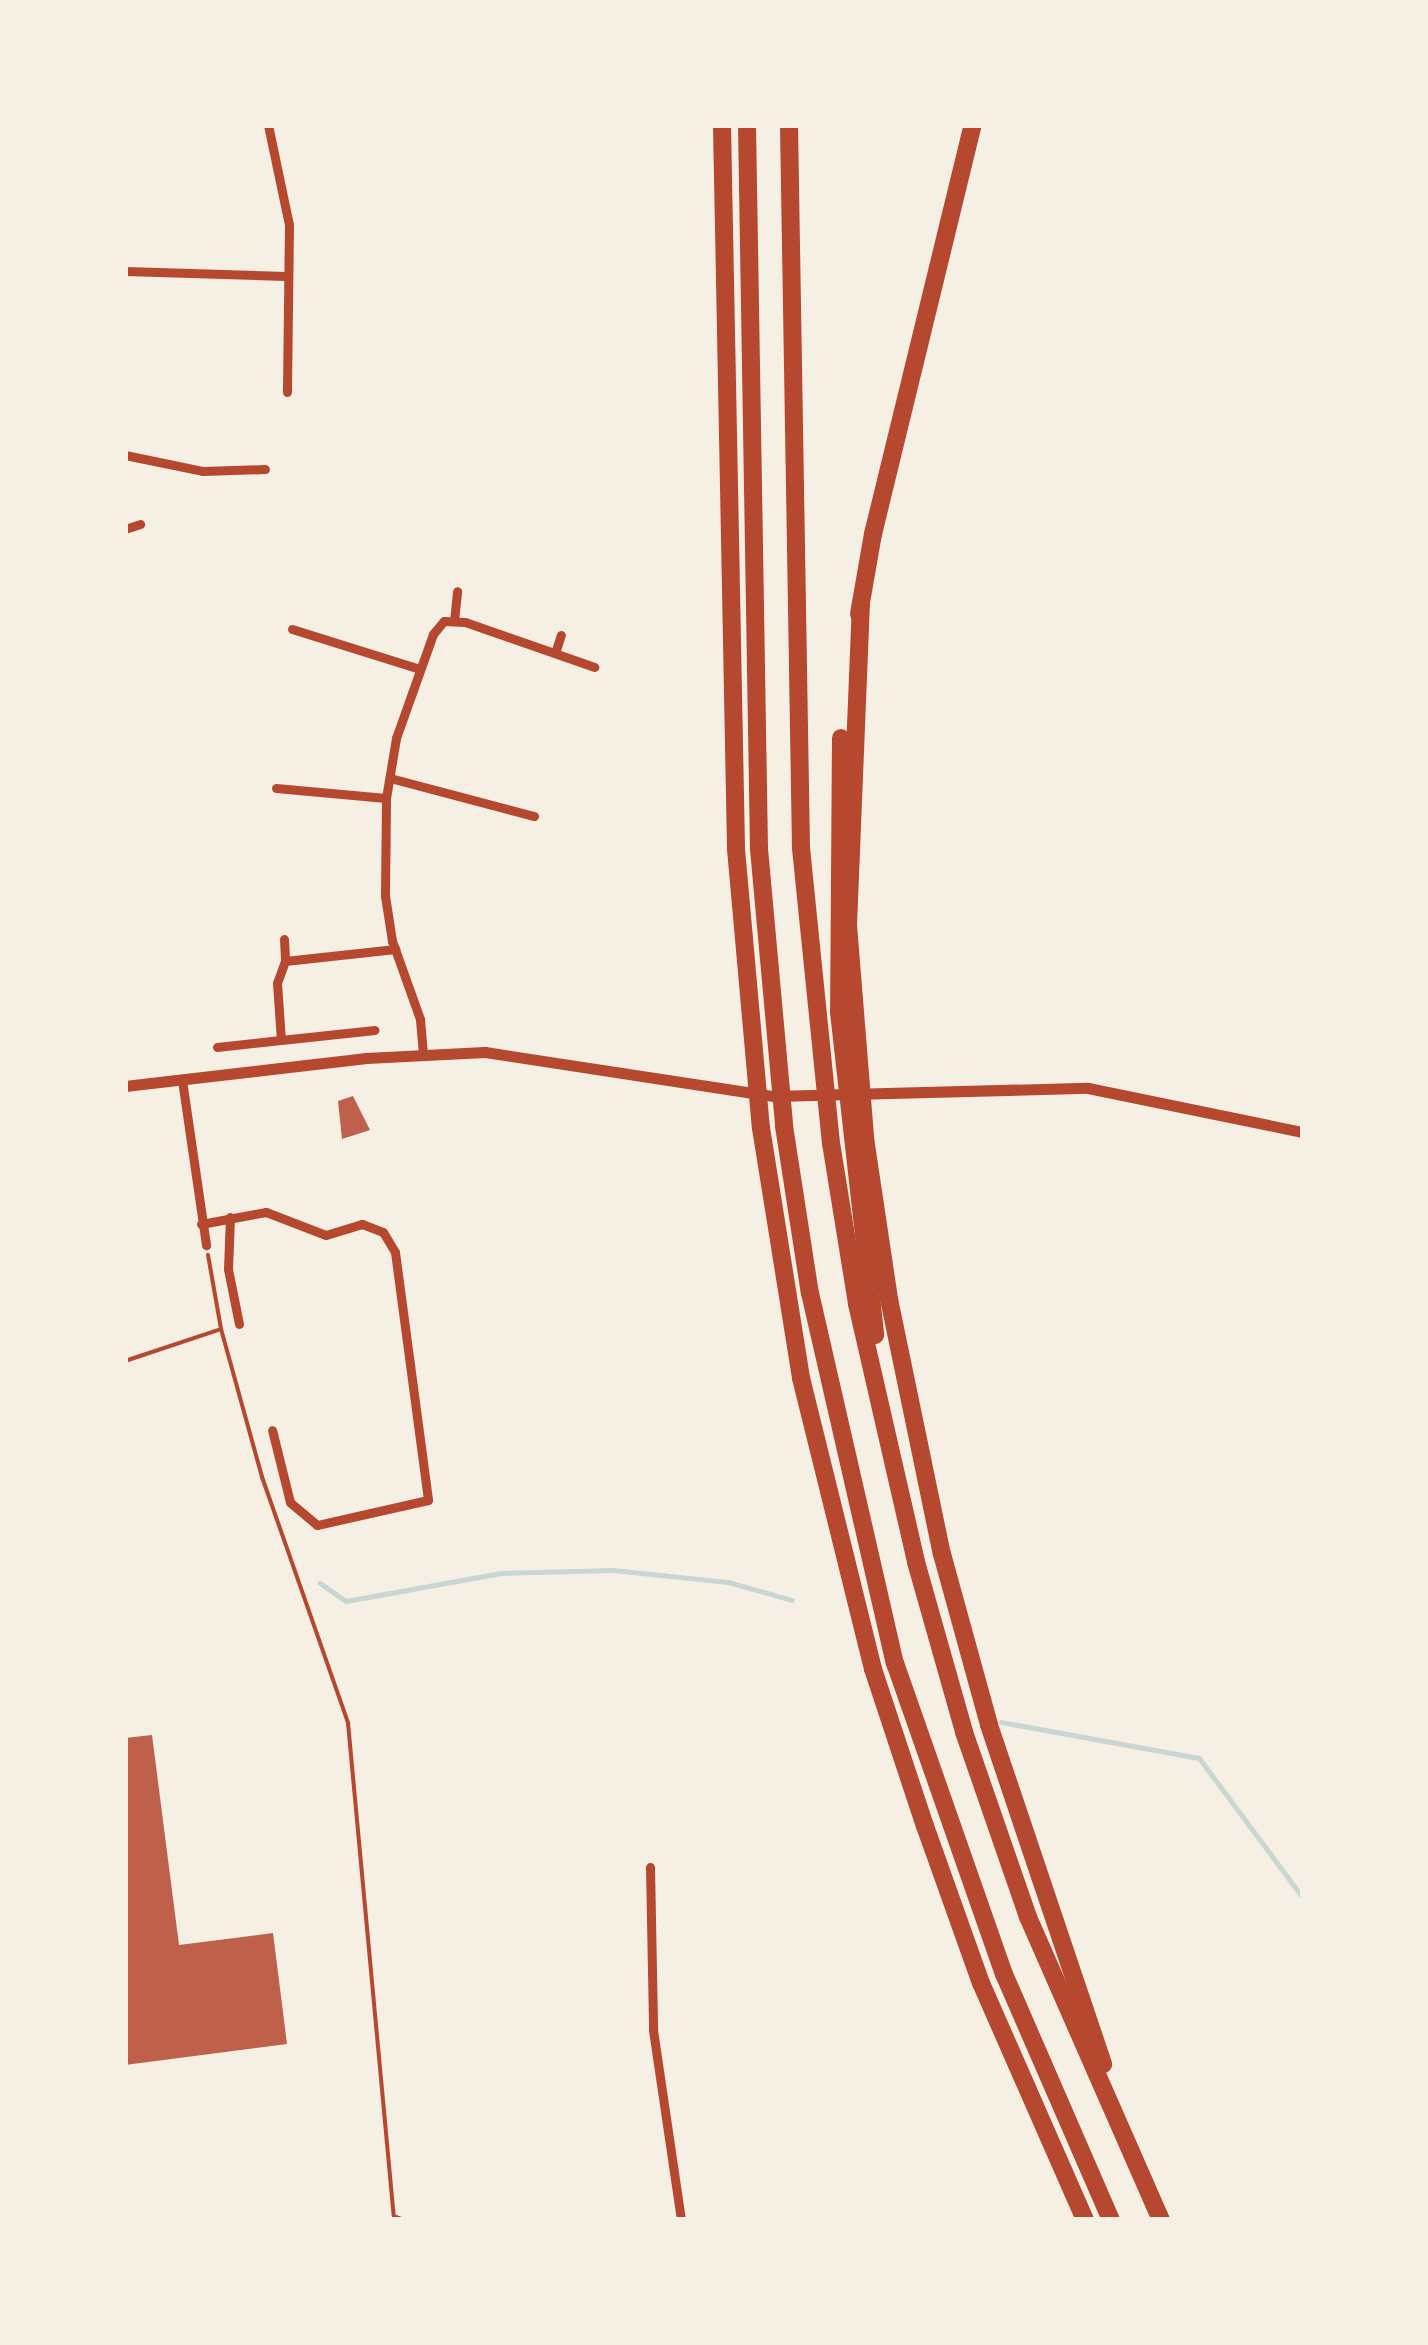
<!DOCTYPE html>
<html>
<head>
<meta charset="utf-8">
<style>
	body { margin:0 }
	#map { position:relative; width:1428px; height:2345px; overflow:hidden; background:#f6efe4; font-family:"PT Serif",serif }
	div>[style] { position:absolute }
	.stream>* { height:5px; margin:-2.5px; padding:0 2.5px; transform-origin:2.5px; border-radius:2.5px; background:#c9d6d2 }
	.building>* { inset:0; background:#bf614a }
	.path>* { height:4px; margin:-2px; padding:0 2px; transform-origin:2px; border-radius:2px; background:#b5482f }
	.minor>* { height:9px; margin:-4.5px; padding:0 4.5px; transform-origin:4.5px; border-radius:4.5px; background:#b5482f }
	.tertiary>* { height:11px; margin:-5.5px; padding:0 5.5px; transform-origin:5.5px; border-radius:5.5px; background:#b5482f }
	.motorway>* { height:18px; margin:-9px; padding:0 9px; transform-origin:9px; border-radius:9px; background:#b5482f }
	span { translate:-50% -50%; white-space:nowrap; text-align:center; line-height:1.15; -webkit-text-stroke:8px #f6efe4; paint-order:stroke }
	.frame { position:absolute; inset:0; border:128px solid #f6efe4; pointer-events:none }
</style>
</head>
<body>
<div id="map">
	<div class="stream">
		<i style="left:320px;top:1583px;width:32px;rotate:35deg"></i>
		<i style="left:346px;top:1601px;width:157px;rotate:-10.3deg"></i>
		<i style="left:500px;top:1573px;width:113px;rotate:-1.5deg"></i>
		<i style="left:613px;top:1570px;width:116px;rotate:6deg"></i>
		<i style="left:728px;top:1582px;width:66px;rotate:15.7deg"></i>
		<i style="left:1001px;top:1722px;width:201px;rotate:10.3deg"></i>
		<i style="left:1199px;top:1758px;width:174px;rotate:53.4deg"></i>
	</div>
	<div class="building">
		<i style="clip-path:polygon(353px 1096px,370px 1130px,342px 1139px,338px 1101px)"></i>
		<i style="clip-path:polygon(152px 1735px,179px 1945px,273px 1933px,287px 2044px,125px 2065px,125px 1738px)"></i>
	</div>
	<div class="path">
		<i style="left:208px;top:1255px;width:75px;rotate:80deg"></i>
		<i style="left:221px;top:1329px;width:154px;rotate:74.5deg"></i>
		<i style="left:262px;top:1477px;width:261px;rotate:70.7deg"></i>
		<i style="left:348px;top:1723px;width:495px;rotate:84.7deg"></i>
		<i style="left:394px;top:2216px;width:11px;rotate:22deg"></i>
		<i style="left:125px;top:1361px;width:101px;rotate:-18.4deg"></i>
	</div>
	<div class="minor">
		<i style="left:268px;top:125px;width:102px;rotate:78.1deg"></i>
		<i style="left:289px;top:225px;width:167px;rotate:90.7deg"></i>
		<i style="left:125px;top:271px;width:160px;rotate:1.8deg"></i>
		<i style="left:125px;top:455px;width:80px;rotate:11.6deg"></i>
		<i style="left:203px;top:471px;width:62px;rotate:-1.8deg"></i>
		<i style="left:125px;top:529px;width:16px;rotate:-18deg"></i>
		<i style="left:454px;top:621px;width:30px;rotate:-84deg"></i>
		<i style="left:292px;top:629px;width:134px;rotate:17.4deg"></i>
		<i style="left:555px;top:653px;width:19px;rotate:-72deg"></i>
		<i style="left:390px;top:778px;width:149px;rotate:14.8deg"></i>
		<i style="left:276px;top:788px;width:110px;rotate:5.2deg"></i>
		<i style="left:284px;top:939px;width:22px;rotate:87deg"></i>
		<i style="left:285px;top:961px;width:111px;rotate:-6.2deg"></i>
		<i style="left:285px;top:961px;width:23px;rotate:110deg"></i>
		<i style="left:277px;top:983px;width:57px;rotate:86deg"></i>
		<i style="left:281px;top:1040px;width:94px;rotate:-6.1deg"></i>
		<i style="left:217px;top:1047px;width:64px;rotate:-6.2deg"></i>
		<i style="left:423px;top:1054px;width:35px;rotate:-95deg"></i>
		<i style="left:420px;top:1019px;width:83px;rotate:-109.7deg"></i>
		<i style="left:392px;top:941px;width:46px;rotate:-98.8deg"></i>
		<i style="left:385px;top:896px;width:98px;rotate:-89.4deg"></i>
		<i style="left:386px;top:798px;width:61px;rotate:-80.5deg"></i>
		<i style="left:396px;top:738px;width:110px;rotate:-70.4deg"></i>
		<i style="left:433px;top:634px;width:17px;rotate:-50deg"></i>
		<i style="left:444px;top:621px;width:21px;rotate:3deg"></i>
		<i style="left:465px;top:622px;width:137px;rotate:19.2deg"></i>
		<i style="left:182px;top:1080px;width:167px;rotate:81.7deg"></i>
		<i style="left:230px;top:1217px;width:52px;rotate:92.2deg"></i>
		<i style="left:228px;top:1269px;width:56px;rotate:78.7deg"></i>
		<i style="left:201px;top:1224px;width:66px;rotate:-10.5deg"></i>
		<i style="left:266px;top:1212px;width:64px;rotate:21deg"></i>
		<i style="left:326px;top:1235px;width:38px;rotate:-17deg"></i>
		<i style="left:362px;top:1224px;width:22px;rotate:21deg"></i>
		<i style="left:383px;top:1232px;width:23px;rotate:59deg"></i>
		<i style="left:395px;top:1252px;width:250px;rotate:82.4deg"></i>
		<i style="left:428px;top:1500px;width:114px;rotate:167.3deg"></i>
		<i style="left:317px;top:1525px;width:35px;rotate:-140deg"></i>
		<i style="left:290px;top:1502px;width:74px;rotate:-104deg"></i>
		<i style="left:650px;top:1867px;width:163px;rotate:88.9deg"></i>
		<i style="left:653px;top:2030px;width:192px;rotate:81.6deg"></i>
	</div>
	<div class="tertiary">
		<i style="left:125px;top:1086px;width:243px;rotate:-6.6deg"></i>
		<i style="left:366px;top:1058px;width:119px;rotate:-2.9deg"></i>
		<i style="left:485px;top:1052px;width:292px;rotate:8.7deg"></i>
		<i style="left:774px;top:1096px;width:314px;rotate:-1.5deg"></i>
		<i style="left:1088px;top:1088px;width:219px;rotate:11.6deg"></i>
	</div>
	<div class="motorway">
		<i style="left:722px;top:125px;width:724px;rotate:88.89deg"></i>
		<i style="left:736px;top:849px;width:280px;rotate:84.9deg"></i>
		<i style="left:761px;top:1128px;width:253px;rotate:80.9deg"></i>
		<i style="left:801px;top:1378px;width:300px;rotate:76.1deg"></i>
		<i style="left:873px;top:1669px;width:165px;rotate:71.7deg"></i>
		<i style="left:925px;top:1826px;width:167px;rotate:70.4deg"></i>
		<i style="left:981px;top:1983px;width:259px;rotate:66.3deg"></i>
		<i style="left:747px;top:125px;width:724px;rotate:89.05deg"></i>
		<i style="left:759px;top:849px;width:278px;rotate:84.8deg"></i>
		<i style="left:784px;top:1126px;width:169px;rotate:81.2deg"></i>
		<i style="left:810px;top:1293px;width:380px;rotate:77.1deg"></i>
		<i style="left:895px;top:1663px;width:330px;rotate:70.7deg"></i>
		<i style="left:1004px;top:1974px;width:268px;rotate:66.5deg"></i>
		<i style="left:789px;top:125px;width:723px;rotate:89.05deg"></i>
		<i style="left:801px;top:848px;width:297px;rotate:84.2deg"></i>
		<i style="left:831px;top:1143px;width:163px;rotate:80.8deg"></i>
		<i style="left:857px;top:1304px;width:265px;rotate:77.1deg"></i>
		<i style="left:916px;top:1562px;width:177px;rotate:74.2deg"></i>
		<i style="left:964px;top:1732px;width:196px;rotate:70.9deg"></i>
		<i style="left:1028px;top:1917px;width:331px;rotate:66.3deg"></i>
		<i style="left:861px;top:602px;width:323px;rotate:92.3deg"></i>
		<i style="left:848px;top:925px;width:214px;rotate:85.4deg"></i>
		<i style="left:865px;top:1138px;width:163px;rotate:81.5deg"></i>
		<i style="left:889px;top:1299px;width:260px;rotate:78.3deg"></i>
		<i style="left:942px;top:1554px;width:177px;rotate:74.6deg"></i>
		<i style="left:989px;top:1725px;width:358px;rotate:71.4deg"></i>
		<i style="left:859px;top:614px;width:81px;rotate:-80.1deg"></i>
		<i style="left:873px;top:534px;width:421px;rotate:-76.3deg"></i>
		<i style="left:841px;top:738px;width:274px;rotate:90.4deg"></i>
		<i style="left:839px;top:1012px;width:325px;rotate:83.6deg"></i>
	</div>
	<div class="frame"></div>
</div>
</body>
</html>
